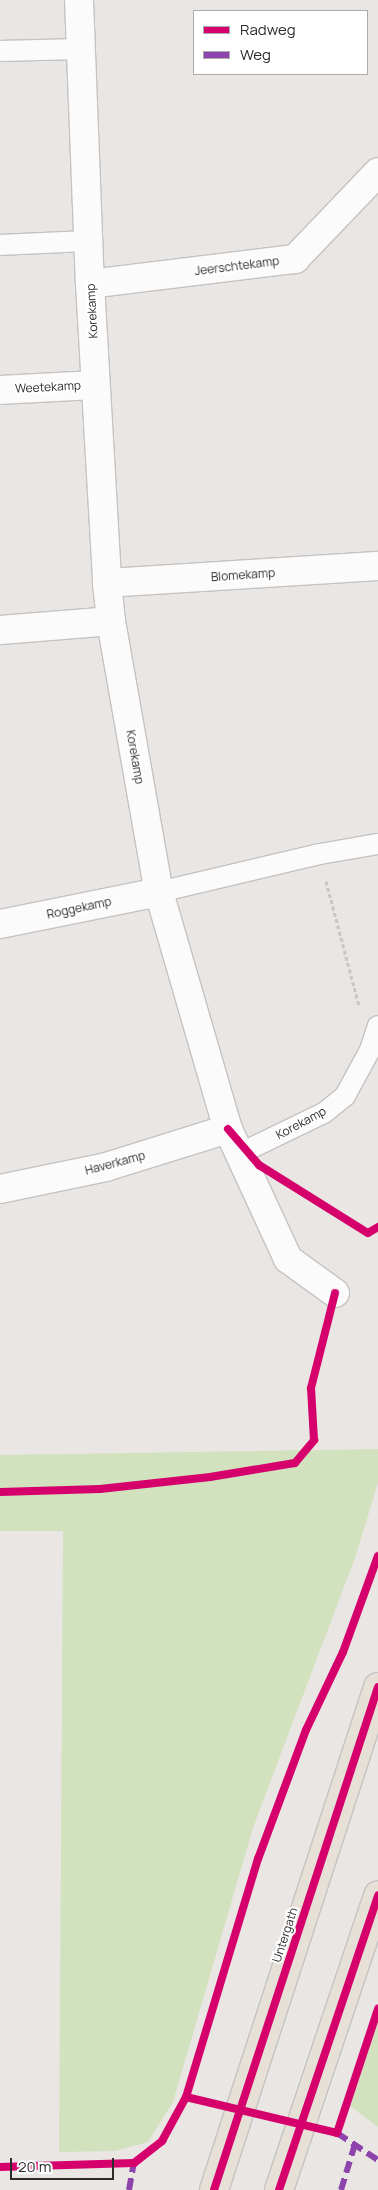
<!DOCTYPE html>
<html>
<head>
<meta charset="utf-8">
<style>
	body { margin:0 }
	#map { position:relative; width:378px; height:2190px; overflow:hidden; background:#eae6e3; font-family:Manrope,sans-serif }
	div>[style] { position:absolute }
	.green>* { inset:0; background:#d2e2be }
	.path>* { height:3px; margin-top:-1.5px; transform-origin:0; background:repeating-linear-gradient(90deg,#c7c7c6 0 4px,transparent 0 6.5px) }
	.roads { filter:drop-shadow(1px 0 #c4c3c3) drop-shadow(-1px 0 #c4c3c3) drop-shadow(0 1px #c4c3c3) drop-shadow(0 -1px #c4c3c3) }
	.lane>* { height:20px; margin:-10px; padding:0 10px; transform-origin:10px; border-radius:10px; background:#fcfbfb }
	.street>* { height:28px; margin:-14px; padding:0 14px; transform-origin:14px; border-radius:14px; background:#fcfbfb }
	.primary>* { height:28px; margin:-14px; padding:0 14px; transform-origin:14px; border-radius:14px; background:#e6e0d6 }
	.quiet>* { height:6px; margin-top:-3px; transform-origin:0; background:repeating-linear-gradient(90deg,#8e44ad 0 12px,transparent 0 18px) }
	.cycleway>* { height:8px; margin:-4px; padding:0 4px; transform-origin:4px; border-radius:4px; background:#d6006c }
	span { translate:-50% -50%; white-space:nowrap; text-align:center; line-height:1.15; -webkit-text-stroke:4px #fff; paint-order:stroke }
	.street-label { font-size:12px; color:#2c2c2c }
	.legend { position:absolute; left:193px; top:10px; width:175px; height:65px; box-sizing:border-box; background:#fff; border:1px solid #ababab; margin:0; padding:6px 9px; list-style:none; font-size:15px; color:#2c2c2c }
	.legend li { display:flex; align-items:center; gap:10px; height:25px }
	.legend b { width:25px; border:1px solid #ababab }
	.scale { position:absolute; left:10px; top:2158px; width:104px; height:22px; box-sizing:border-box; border:2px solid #2c2c2c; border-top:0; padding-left:6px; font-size:15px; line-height:18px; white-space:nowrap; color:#2c2c2c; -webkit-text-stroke:4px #fff; paint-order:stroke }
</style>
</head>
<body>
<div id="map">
	<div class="green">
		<i style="clip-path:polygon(378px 1449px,378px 1483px,356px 1555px,253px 1828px,173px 2102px,148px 2142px,115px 2151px,59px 2152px,63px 1531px,0 1531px,0 1455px)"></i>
		<i style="clip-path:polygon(378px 2021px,378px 2127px,350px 2106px)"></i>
	</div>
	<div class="path">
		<i style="left:326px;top:881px;width:129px;rotate:75.2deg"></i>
	</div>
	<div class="roads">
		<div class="lane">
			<i style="left:0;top:51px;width:81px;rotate:-1.4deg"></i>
			<i style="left:0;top:245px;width:88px;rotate:-2.6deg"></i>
			<i style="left:159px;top:892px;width:165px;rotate:-13.3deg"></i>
			<i style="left:320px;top:854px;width:59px;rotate:-9.8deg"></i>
			<i style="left:239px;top:1154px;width:94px;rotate:-25.8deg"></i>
			<i style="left:324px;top:1113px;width:27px;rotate:-39deg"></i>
			<i style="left:345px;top:1096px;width:52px;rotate:-61.5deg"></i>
			<i style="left:370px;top:1050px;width:25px;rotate:-72deg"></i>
		</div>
		<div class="street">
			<i style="left:79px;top:0;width:284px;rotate:87.8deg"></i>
			<i style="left:90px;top:284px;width:299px;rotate:86.7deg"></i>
			<i style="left:107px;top:583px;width:38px;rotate:84deg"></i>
			<i style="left:111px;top:621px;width:275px;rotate:80deg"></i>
			<i style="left:159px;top:892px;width:247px;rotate:73.8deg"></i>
			<i style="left:228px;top:1129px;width:143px;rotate:65.2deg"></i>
			<i style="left:288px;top:1259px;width:58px;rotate:35.9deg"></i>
			<i style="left:90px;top:284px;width:207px;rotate:-7deg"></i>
			<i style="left:295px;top:259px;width:120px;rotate:-46.3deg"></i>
			<i style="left:0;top:390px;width:95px;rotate:-3deg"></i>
			<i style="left:107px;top:583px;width:272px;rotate:-3.6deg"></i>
			<i style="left:0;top:630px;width:111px;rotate:-4.6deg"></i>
			<i style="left:0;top:924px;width:162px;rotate:-11.4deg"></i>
			<i style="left:0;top:1189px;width:108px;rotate:-11.7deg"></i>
			<i style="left:106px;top:1167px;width:128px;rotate:-17.3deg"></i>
		</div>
		<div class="primary">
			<i style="left:214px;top:2190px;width:529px;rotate:-71.94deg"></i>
			<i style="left:279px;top:2190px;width:311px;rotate:-71.4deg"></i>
		</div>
	</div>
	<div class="quiet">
		<i style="left:337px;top:2133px;width:49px;rotate:33.4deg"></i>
		<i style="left:129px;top:2190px;width:27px;rotate:-80deg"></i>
		<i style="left:341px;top:2190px;width:48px;rotate:-73.1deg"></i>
	</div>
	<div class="cycleway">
		<i style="left:228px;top:1129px;width:48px;rotate:49.3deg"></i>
		<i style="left:259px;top:1165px;width:128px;rotate:32deg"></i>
		<i style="left:368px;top:1233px;width:12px;rotate:-31deg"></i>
		<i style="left:0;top:1492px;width:100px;rotate:-1.7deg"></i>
		<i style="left:100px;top:1489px;width:111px;rotate:-6.2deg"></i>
		<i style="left:210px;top:1477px;width:86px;rotate:-9.4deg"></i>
		<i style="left:295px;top:1463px;width:30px;rotate:-50deg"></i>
		<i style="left:314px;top:1440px;width:52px;rotate:-93.3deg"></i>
		<i style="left:311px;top:1388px;width:98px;rotate:-75.8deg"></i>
		<i style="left:186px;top:2097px;width:155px;rotate:13.4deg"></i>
		<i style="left:337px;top:2133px;width:131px;rotate:-71.7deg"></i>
		<i style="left:0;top:2167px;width:134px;rotate:-1.7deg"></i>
		<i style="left:134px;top:2163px;width:36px;rotate:-38deg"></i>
		<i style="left:162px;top:2141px;width:50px;rotate:-61.4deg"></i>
		<i style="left:186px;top:2097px;width:249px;rotate:-73.2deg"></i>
		<i style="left:258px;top:1859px;width:138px;rotate:-69.6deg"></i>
		<i style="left:306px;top:1730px;width:86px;rotate:-64.6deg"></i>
		<i style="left:343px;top:1652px;width:102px;rotate:-70deg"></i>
		<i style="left:214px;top:2190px;width:529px;rotate:-71.94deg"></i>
		<i style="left:279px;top:2190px;width:311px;rotate:-71.4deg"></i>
	</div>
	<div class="street-label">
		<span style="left:237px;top:266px;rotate:-7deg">Jeerschtekamp</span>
		<span style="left:92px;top:311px;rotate:-93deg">Korekamp</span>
		<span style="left:48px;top:387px;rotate:-3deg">Weetekamp</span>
		<span style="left:243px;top:575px;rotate:-4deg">Blomekamp</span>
		<span style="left:135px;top:757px;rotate:80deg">Korekamp</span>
		<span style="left:79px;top:908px;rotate:-12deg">Roggekamp</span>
		<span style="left:301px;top:1123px;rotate:-28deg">Korekamp</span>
		<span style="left:115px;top:1163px;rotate:-15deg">Haverkamp</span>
		<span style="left:285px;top:1935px;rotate:-72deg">Untergath</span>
	</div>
	<ul class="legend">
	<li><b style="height:6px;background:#d6006c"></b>Radweg</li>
	<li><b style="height:6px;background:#8e44ad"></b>Weg</li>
	</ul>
	<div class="scale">20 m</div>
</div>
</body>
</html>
